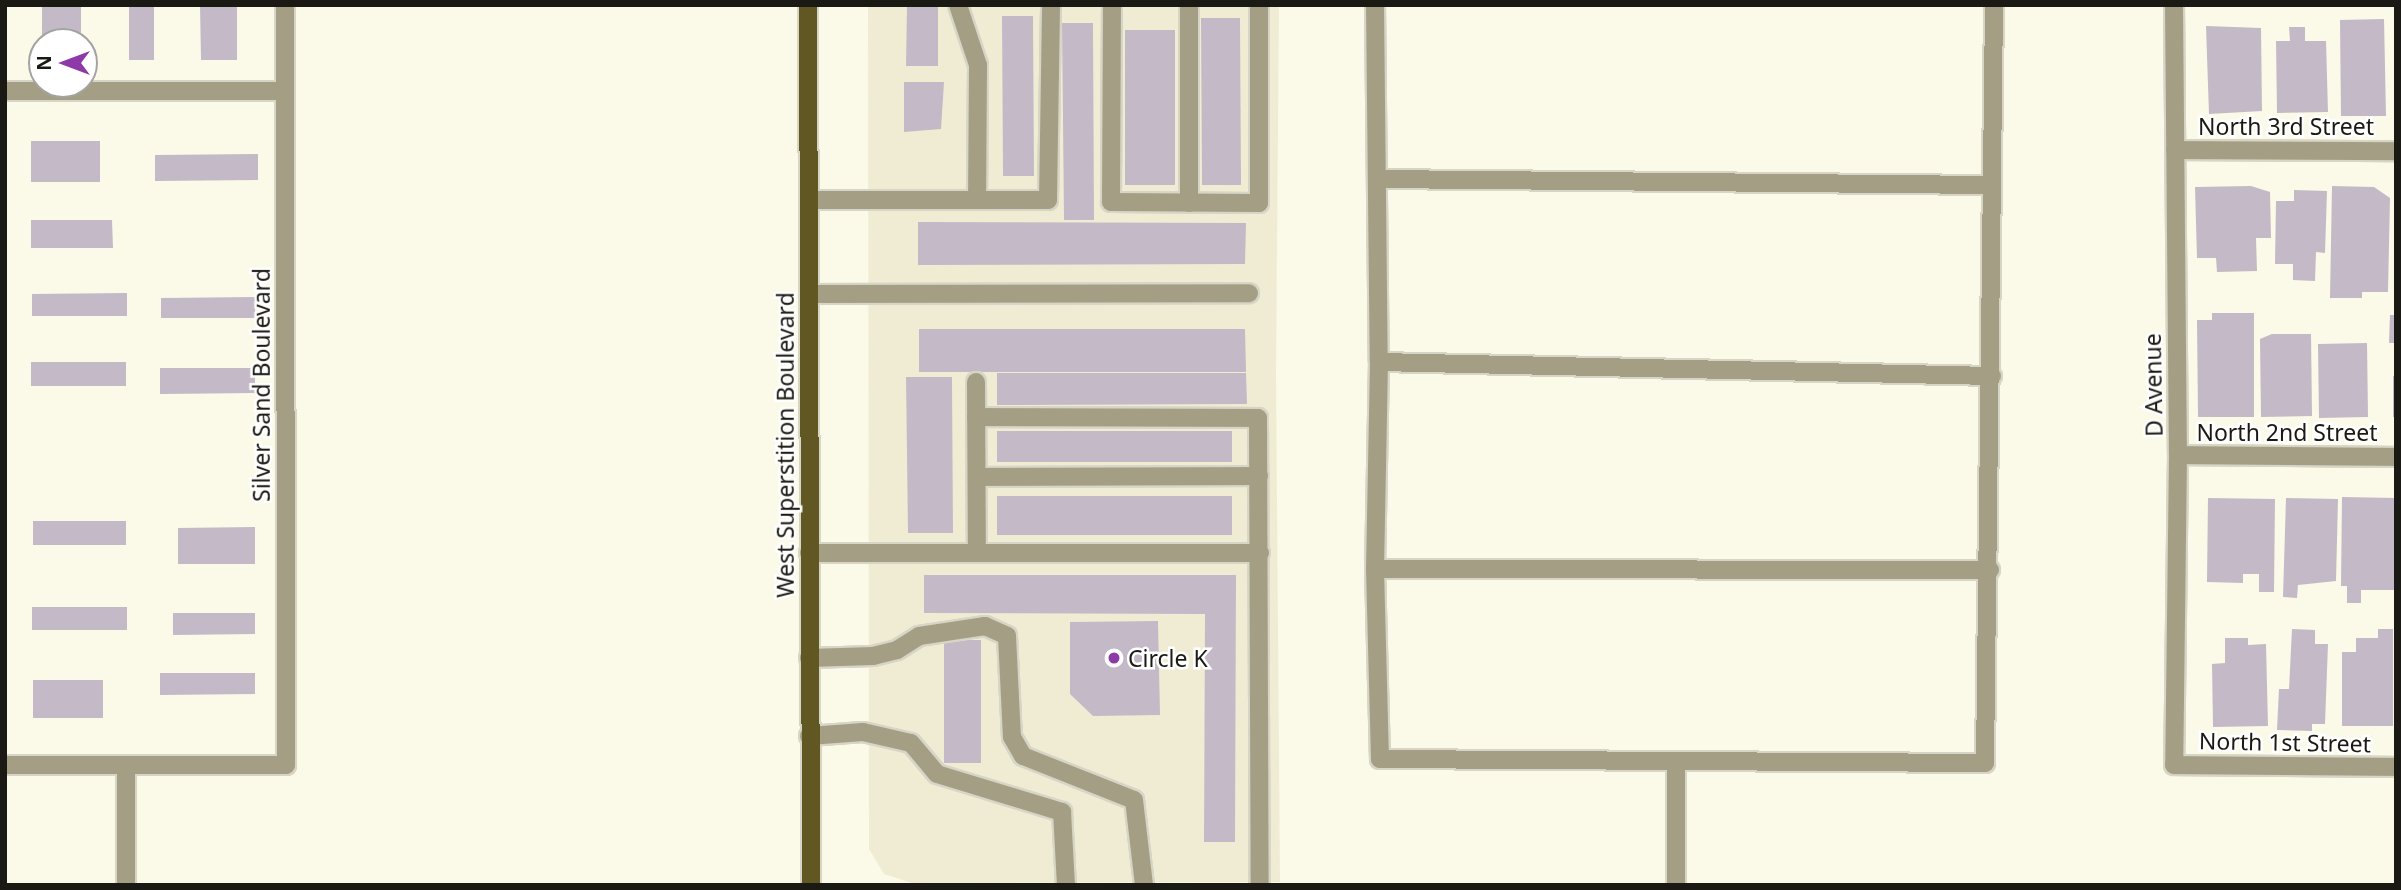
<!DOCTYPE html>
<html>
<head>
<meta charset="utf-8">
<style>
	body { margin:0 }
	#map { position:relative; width:2401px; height:890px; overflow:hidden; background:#fbf9e8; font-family:"Noto Sans",sans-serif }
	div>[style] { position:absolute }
	.built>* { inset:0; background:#f0ecd4 }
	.building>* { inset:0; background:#c4b9c7 }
	.roads { filter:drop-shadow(2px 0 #d7d5c6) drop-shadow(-2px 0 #d7d5c6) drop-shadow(0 2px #d7d5c6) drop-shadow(0 -2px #d7d5c6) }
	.minor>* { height:18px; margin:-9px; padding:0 9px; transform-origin:9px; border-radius:9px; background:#a49f84 }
	.major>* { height:18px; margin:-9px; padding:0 9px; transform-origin:9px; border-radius:9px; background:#605722 }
	.dots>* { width:19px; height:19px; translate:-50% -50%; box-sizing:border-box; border:4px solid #fff; border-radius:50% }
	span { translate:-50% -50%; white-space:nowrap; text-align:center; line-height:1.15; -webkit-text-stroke:5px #fff; paint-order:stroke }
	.street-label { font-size:23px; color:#1a1913 }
	.poi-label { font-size:23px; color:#1a1913 }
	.left { translate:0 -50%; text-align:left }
	.frame { position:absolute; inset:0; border:7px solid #1a1913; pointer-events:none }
	.north { position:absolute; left:28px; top:28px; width:70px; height:70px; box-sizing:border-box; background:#fff; border:2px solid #a3a3a1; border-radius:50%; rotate:270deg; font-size:19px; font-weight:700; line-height:28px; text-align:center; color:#1a1913 }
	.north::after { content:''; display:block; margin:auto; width:24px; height:32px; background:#8d39a7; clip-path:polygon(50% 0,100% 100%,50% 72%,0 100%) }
</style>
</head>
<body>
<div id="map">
	<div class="built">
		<i style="clip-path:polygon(868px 5px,1279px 5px,1276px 373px,1280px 882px,912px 883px,884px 874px,869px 849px)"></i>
	</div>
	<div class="building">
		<i style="clip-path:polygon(42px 5px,81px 5px,81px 42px,42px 42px)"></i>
		<i style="clip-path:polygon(129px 5px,154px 5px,154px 60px,129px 60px)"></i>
		<i style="clip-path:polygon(200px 5px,237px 5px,237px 60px,201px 60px)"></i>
		<i style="clip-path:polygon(907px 5px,938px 5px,938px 66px,906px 66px)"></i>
		<i style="clip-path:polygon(1002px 16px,1033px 16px,1034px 176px,1003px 176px)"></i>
		<i style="clip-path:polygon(1201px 18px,1240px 18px,1241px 185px,1202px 185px)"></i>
		<i style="clip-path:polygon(2384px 19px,2386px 116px,2341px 116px,2340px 20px)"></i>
		<i style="clip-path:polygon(1062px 23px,1093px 23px,1094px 220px,1064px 220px)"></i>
		<i style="clip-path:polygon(2206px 26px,2261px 28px,2262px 111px,2209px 114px)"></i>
		<i style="clip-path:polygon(2289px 27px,2305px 27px,2305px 41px,2326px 41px,2328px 112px,2277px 113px,2276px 41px,2290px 41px)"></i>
		<i style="clip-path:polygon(1125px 30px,1175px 30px,1175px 185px,1125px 185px)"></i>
		<i style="clip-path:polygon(904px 82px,944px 82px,941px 129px,904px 132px)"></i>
		<i style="clip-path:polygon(31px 141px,100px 141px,100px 182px,31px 182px)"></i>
		<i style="clip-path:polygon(258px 154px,258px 180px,155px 181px,155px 155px)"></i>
		<i style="clip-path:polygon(2251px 186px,2270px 192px,2271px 238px,2256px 238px,2257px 271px,2217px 272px,2216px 258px,2197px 258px,2195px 187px)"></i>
		<i style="clip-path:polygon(2332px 186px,2374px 187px,2390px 198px,2388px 292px,2362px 292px,2362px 298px,2330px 298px)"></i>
		<i style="clip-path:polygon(2294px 190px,2327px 191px,2325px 253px,2316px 252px,2315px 281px,2293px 280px,2293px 264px,2275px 264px,2276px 201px,2294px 201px)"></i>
		<i style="clip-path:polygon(31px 220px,112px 220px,113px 248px,31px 248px)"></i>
		<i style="clip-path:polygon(918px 222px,1246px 223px,1245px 264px,918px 265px)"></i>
		<i style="clip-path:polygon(127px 293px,127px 316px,32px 316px,32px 294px)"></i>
		<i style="clip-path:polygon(255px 297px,255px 318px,161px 318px,161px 298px)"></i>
		<i style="clip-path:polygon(2212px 313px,2254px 313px,2254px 417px,2198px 417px,2197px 320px,2212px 320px)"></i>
		<i style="clip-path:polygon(2390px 315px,2396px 315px,2396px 343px,2389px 343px)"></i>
		<i style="clip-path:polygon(919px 329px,1245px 329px,1246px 372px,919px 372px)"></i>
		<i style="clip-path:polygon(2272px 334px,2311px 334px,2312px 416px,2261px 417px,2260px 339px)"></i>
		<i style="clip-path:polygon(2367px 343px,2368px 417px,2319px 418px,2318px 344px)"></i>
		<i style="clip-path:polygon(31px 362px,126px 362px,126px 386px,31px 386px)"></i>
		<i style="clip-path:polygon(160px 368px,255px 368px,255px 393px,160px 394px)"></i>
		<i style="clip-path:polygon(997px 373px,1246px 373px,1247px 404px,997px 405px)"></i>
		<i style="clip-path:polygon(2393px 376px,2396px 376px,2396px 417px,2393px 417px)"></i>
		<i style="clip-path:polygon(906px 377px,952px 377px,953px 533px,908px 533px)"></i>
		<i style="clip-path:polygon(997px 431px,1232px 431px,1232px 462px,997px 462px)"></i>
		<i style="clip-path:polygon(997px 496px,1232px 496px,1232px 535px,997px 535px)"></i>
		<i style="clip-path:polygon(2342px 497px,2396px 498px,2396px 590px,2361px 590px,2361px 603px,2347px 603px,2347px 586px,2341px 586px)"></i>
		<i style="clip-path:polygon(2208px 498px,2275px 499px,2274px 592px,2259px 592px,2259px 574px,2243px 574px,2243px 583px,2207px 582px)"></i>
		<i style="clip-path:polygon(2286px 498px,2338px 499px,2336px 581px,2298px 585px,2297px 598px,2283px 597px)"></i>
		<i style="clip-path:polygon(33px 521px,126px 521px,126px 545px,33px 545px)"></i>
		<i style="clip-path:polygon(255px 527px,255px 564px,178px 564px,178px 528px)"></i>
		<i style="clip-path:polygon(924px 575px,1236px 575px,1235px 842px,1204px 842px,1205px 614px,924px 613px)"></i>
		<i style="clip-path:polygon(32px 607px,127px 607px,127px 630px,32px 630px)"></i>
		<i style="clip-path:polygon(173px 613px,255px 613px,255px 634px,173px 635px)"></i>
		<i style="clip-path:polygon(1158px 621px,1160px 715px,1093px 716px,1070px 694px,1070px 622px)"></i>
		<i style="clip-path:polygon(2292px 629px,2315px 630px,2315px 644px,2328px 644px,2325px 724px,2312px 724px,2312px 731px,2277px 730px,2279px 689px,2289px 689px)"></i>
		<i style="clip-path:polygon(2378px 629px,2393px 629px,2393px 726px,2342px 726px,2342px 652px,2356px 652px,2356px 638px,2378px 638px)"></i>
		<i style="clip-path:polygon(2225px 638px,2248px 638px,2248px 645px,2266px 644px,2268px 726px,2213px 727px,2212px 664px,2225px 663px)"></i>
		<i style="clip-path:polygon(944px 640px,981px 640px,981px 763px,944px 763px)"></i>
		<i style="clip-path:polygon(160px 673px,255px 673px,255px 694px,160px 695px)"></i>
		<i style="clip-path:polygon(33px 680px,103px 680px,103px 718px,33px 718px)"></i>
	</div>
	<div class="roads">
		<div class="minor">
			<i style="left:958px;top:5px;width:63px;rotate:71.6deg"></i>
			<i style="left:978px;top:65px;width:135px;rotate:90.4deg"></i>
			<i style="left:1112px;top:5px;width:197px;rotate:90.3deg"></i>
			<i style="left:1111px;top:202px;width:148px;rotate:0.4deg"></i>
			<i style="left:1259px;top:203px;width:198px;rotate:-90deg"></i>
			<i style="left:1189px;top:5px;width:198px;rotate:90deg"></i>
			<i style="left:1375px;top:5px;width:357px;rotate:89.4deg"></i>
			<i style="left:1379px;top:362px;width:207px;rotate:91.1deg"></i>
			<i style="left:1375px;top:569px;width:190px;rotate:88.5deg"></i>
			<i style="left:1380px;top:759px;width:605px;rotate:0.38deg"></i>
			<i style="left:1985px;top:763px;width:758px;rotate:-89.32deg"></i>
			<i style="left:2174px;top:5px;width:450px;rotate:89.5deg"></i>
			<i style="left:2178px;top:455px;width:310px;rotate:90.7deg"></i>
			<i style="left:2174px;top:765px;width:222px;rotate:0.5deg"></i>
			<i style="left:5px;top:91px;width:280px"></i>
			<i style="left:2175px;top:150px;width:221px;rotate:0.3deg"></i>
			<i style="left:1377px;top:179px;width:613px;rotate:0.56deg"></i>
			<i style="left:809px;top:200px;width:239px"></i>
			<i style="left:1048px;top:200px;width:195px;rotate:-89.1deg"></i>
			<i style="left:809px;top:294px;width:440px;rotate:-0.1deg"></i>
			<i style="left:1379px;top:362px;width:613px;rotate:1.31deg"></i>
			<i style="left:976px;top:382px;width:171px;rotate:89.7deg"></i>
			<i style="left:976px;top:417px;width:282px;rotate:0.2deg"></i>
			<i style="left:1258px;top:418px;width:467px;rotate:89.8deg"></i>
			<i style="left:2178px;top:455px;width:218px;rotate:0.5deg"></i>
			<i style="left:977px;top:477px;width:282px;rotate:-0.2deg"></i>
			<i style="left:809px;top:553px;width:451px"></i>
			<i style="left:1375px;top:569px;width:615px;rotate:0.09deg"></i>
			<i style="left:809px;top:658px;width:64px;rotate:-1.8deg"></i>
			<i style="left:873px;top:656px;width:25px;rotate:-14deg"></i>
			<i style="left:897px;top:650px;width:26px;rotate:-32deg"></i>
			<i style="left:919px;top:636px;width:67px;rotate:-8.6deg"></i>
			<i style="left:985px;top:626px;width:24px;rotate:24deg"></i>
			<i style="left:1007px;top:636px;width:101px;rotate:87.2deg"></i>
			<i style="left:1012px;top:737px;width:22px;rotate:60deg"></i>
			<i style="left:1023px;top:756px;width:119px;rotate:21.6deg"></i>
			<i style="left:1134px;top:800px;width:86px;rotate:83.3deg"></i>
			<i style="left:809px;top:736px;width:54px;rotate:-4.2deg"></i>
			<i style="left:863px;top:732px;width:49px;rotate:12.9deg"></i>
			<i style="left:911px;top:743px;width:40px;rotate:50deg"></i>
			<i style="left:937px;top:774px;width:131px;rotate:16.9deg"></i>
			<i style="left:1062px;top:812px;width:73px;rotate:86.9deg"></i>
			<i style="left:5px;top:765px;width:281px"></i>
			<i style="left:286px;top:765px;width:760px;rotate:-90.08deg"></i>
			<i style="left:126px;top:765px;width:120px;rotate:90deg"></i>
			<i style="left:1676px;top:885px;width:123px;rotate:-90deg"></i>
		</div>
		<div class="major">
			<i style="left:808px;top:5px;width:880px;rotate:89.8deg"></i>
		</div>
	</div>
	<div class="dots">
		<i style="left:1114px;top:658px;background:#8d39a7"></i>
	</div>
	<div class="street-label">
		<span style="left:2286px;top:126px">North 3rd Street</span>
		<span style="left:261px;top:385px;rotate:-90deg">Silver Sand Boulevard</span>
		<span style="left:2153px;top:385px;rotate:-91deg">D Avenue</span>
		<span style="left:2287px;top:432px">North 2nd Street</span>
		<span style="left:785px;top:445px;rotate:-90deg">West Superstition Boulevard</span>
		<span style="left:2285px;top:742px;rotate:1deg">North 1st Street</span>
	</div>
	<div class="poi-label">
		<span class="left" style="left:1128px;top:658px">Circle K</span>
	</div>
	<div class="frame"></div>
	<div class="north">N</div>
</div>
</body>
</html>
